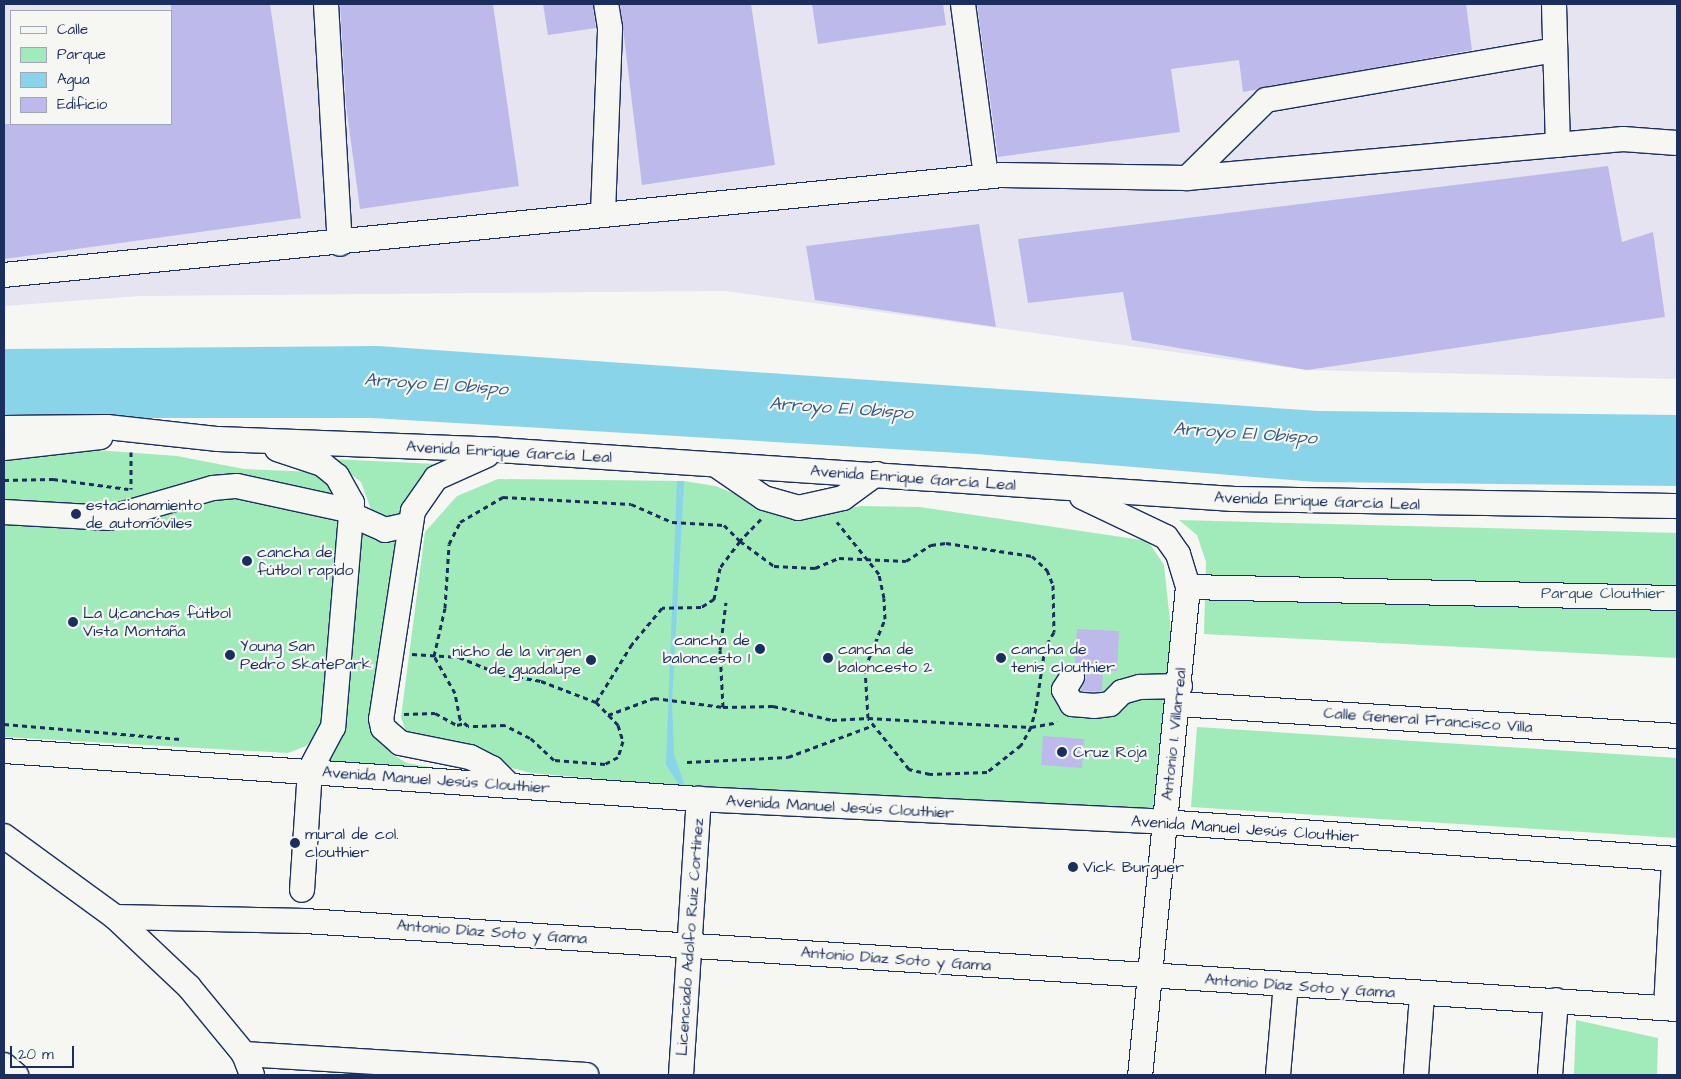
<!DOCTYPE html>
<html>
<head>
<meta charset="utf-8">
<style>
	body { margin:0 }
	#map { position:relative; width:1681px; height:1079px; overflow:hidden; background:#f6f6f2; font-family:"Architects Daughter",sans-serif }
	div>[style] { position:absolute }
	.built>* { inset:0; background:#e5e4f0 }
	.green>* { inset:0; background:#a1ebba }
	.water>* { inset:0; background:#89d4e9 }
	.building>* { inset:0; background:#bdb9eb }
	.path>* { height:3px; margin-top:-1.5px; transform-origin:0; background:repeating-linear-gradient(90deg,#1b2f5e 0 5px,transparent 0 9px) }
	.roads { filter:drop-shadow(1px 0 #1b2f5e) drop-shadow(-1px 0 #1b2f5e) drop-shadow(0 1px #1b2f5e) drop-shadow(0 -1px #1b2f5e) }
	.minor>* { height:24px; margin:-12px; padding:0 12px; transform-origin:12px; border-radius:12px; background:#f6f6f2 }
	.dots>* { width:14px; height:14px; translate:-50% -50%; box-sizing:border-box; border:2px solid #f6f6f2; border-radius:50% }
	span { translate:-50% -50%; white-space:nowrap; text-align:center; line-height:1.15; -webkit-text-stroke:4.5px #f6f6f2; paint-order:stroke }
	.street-label { font-size:16px; color:#1b2f5e }
	.poi-label { font-size:16px; color:#1b2f5e }
	.left { translate:0 -50%; text-align:left }
	.right { translate:-100% -50%; text-align:right }
	.park-label { font-size:16px; color:#365570 }
	.water-label { font-size:18px; color:#365881; font-style:italic }
	.frame { position:absolute; inset:0; border:5px solid #1b2f5e; pointer-events:none }
	.legend { position:absolute; left:10px; top:10px; width:162px; height:115px; box-sizing:border-box; background:#f6f6f2; border:1px solid #9ea6b7; margin:0; padding:6px 9px; list-style:none; font-size:15px; color:#1b2f5e }
	.legend li { display:flex; align-items:center; gap:10px; height:25px }
	.legend b { width:25px; border:1px solid #9ea6b7 }
	.scale { position:absolute; left:10px; top:1046px; width:64px; height:22px; box-sizing:border-box; border:2px solid #1b2f5e; border-top:0; padding-left:6px; font-size:15px; line-height:18px; white-space:nowrap; color:#1b2f5e; -webkit-text-stroke:4px #f6f6f2; paint-order:stroke }
</style>
</head>
<body>
<div id="map">
	<div class="built">
		<i style="clip-path:polygon(evenodd,4px 4px,1677px 4px,1677px 379px,1307px 370px,725px 291px,140px 296px,4px 306px,4px 4px,11px 11px,171px 11px,171px 124px,11px 124px,11px 11px)"></i>
	</div>
	<div class="green">
		<i style="clip-path:polygon(82px 449px,177px 456px,244px 469px,317px 472px,333px 479px,344px 501px,324px 718px,319px 734px,306px 746px,288px 753px,4px 737px,4px 456px)"></i>
		<i style="clip-path:polygon(330px 459px,437px 464px,416px 484px,405px 511px,394px 522px,373px 515px,361px 482px)"></i>
		<i style="clip-path:polygon(498px 479px,684px 481px,715px 486px,773px 508px,814px 513px,861px 506px,920px 507px,1148px 541px,1164px 565px,1171px 631px,1153px 808px,680px 786px,531px 773px,428px 746px,407px 735px,401px 717px,425px 532px,457px 496px)"></i>
		<i style="clip-path:polygon(1179px 520px,1677px 533px,1677px 658px,1204px 634px,1206px 562px,1197px 535px)"></i>
		<i style="clip-path:polygon(358px 530px,381px 540px,399px 540px,383px 742px,391px 754px,407px 763px,463px 773px,323px 765px)"></i>
		<i style="clip-path:polygon(1197px 727px,1677px 758px,1677px 838px,1191px 807px)"></i>
		<i style="clip-path:polygon(1576px 1020px,1658px 1038px,1657px 1075px,1574px 1075px)"></i>
	</div>
	<div class="water">
		<i style="clip-path:polygon(378px 346px,1318px 411px,1677px 415px,1677px 486px,1316px 482px,976px 454px,372px 418px,4px 418px,4px 349px)"></i>
		<i style="clip-path:polygon(677px 481px,684px 481px,672px 702px,674px 755px,685px 786px,680px 786px,666px 765px)"></i>
	</div>
	<div class="building">
		<i style="clip-path:polygon(171px 4px,270px 4px,301px 218px,4px 259px,4px 124px,171px 124px)"></i>
		<i style="clip-path:polygon(340px 4px,493px 4px,519px 186px,360px 209px,346px 105px)"></i>
		<i style="clip-path:polygon(543px 4px,593px 4px,596px 28px,548px 35px)"></i>
		<i style="clip-path:polygon(620px 4px,751px 4px,775px 165px,642px 185px)"></i>
		<i style="clip-path:polygon(812px 4px,943px 4px,946px 25px,818px 44px)"></i>
		<i style="clip-path:polygon(977px 4px,1466px 4px,1472px 50px,1243px 92px,1239px 60px,1171px 69px,1180px 132px,998px 157px)"></i>
		<i style="clip-path:polygon(1608px 166px,1622px 242px,1653px 232px,1665px 317px,1307px 370px,1132px 340px,1123px 292px,1028px 303px,1018px 239px)"></i>
		<i style="clip-path:polygon(979px 224px,996px 327px,815px 300px,806px 246px)"></i>
		<i style="clip-path:polygon(1077px 629px,1119px 631px,1117px 671px,1103px 671px,1102px 691px,1081px 691px,1086px 677px,1075px 664px)"></i>
		<i style="clip-path:polygon(1043px 736px,1084px 739px,1082px 768px,1041px 765px)"></i>
	</div>
	<div class="path">
		<i style="left:131px;top:452px;width:37px;rotate:90deg"></i>
		<i style="left:4px;top:480px;width:49px;rotate:-1.2deg"></i>
		<i style="left:53px;top:479px;width:76px;rotate:7.6deg"></i>
		<i style="left:503px;top:497px;width:128px;rotate:3.1deg"></i>
		<i style="left:631px;top:504px;width:45px;rotate:23.7deg"></i>
		<i style="left:672px;top:522px;width:52px;rotate:3.3deg"></i>
		<i style="left:724px;top:525px;width:23px;rotate:45deg"></i>
		<i style="left:740px;top:541px;width:34px;rotate:127deg"></i>
		<i style="left:720px;top:568px;width:32px;rotate:101deg"></i>
		<i style="left:714px;top:599px;width:15px;rotate:148deg"></i>
		<i style="left:701px;top:607px;width:39px;rotate:179deg"></i>
		<i style="left:662px;top:608px;width:47px;rotate:129.8deg"></i>
		<i style="left:632px;top:644px;width:68px;rotate:121.8deg"></i>
		<i style="left:596px;top:702px;width:32px;rotate:46deg"></i>
		<i style="left:618px;top:725px;width:17px;rotate:73deg"></i>
		<i style="left:623px;top:741px;width:17px;rotate:107deg"></i>
		<i style="left:618px;top:757px;width:15px;rotate:152deg"></i>
		<i style="left:605px;top:764px;width:51px;rotate:-175.5deg"></i>
		<i style="left:554px;top:760px;width:33px;rotate:-137deg"></i>
		<i style="left:530px;top:738px;width:28px;rotate:-153deg"></i>
		<i style="left:505px;top:725px;width:37px;rotate:178deg"></i>
		<i style="left:468px;top:726px;width:11px;rotate:-139deg"></i>
		<i style="left:460px;top:719px;width:26px;rotate:-101deg"></i>
		<i style="left:455px;top:693px;width:43px;rotate:-119.6deg"></i>
		<i style="left:434px;top:656px;width:49px;rotate:-77.1deg"></i>
		<i style="left:445px;top:608px;width:64px;rotate:-86.4deg"></i>
		<i style="left:449px;top:544px;width:25px;rotate:-63deg"></i>
		<i style="left:460px;top:522px;width:50px;rotate:-30.2deg"></i>
		<i style="left:761px;top:519px;width:30px;rotate:134deg"></i>
		<i style="left:740px;top:541px;width:42px;rotate:36.3deg"></i>
		<i style="left:774px;top:566px;width:41px;rotate:2.8deg"></i>
		<i style="left:815px;top:568px;width:26px;rotate:-23deg"></i>
		<i style="left:839px;top:558px;width:67px;rotate:2.6deg"></i>
		<i style="left:906px;top:561px;width:30px;rotate:-33deg"></i>
		<i style="left:931px;top:545px;width:15px;rotate:-8deg"></i>
		<i style="left:946px;top:543px;width:87px;rotate:8.6deg"></i>
		<i style="left:1032px;top:556px;width:21px;rotate:43deg"></i>
		<i style="left:1047px;top:570px;width:16px;rotate:68deg"></i>
		<i style="left:1053px;top:585px;width:47px;rotate:88.8deg"></i>
		<i style="left:1054px;top:632px;width:17px;rotate:121deg"></i>
		<i style="left:1045px;top:647px;width:62px;rotate:98.4deg"></i>
		<i style="left:1036px;top:708px;width:20px;rotate:105deg"></i>
		<i style="left:1031px;top:727px;width:21px;rotate:119deg"></i>
		<i style="left:1021px;top:745px;width:43px;rotate:141.5deg"></i>
		<i style="left:987px;top:772px;width:57px;rotate:178deg"></i>
		<i style="left:930px;top:774px;width:22px;rotate:-167deg"></i>
		<i style="left:909px;top:769px;width:65px;rotate:-128.8deg"></i>
		<i style="left:868px;top:718px;width:163px;rotate:3.2deg"></i>
		<i style="left:1031px;top:727px;width:27px;rotate:-10deg"></i>
		<i style="left:412px;top:654px;width:47px;rotate:3.7deg"></i>
		<i style="left:459px;top:657px;width:44px;rotate:22.5deg"></i>
		<i style="left:500px;top:674px;width:42px;rotate:9.7deg"></i>
		<i style="left:541px;top:681px;width:59px;rotate:20.9deg"></i>
		<i style="left:723px;top:707px;width:57px;rotate:-93deg"></i>
		<i style="left:720px;top:650px;width:48px;rotate:-82.9deg"></i>
		<i style="left:404px;top:714px;width:31px;rotate:-2deg"></i>
		<i style="left:435px;top:713px;width:25px;rotate:29deg"></i>
		<i style="left:457px;top:725px;width:8px;rotate:-14deg"></i>
		<i style="left:608px;top:715px;width:49px;rotate:-20.3deg"></i>
		<i style="left:654px;top:698px;width:70px;rotate:7.4deg"></i>
		<i style="left:723px;top:707px;width:50px;rotate:-1.1deg"></i>
		<i style="left:773px;top:706px;width:61px;rotate:13.3deg"></i>
		<i style="left:832px;top:720px;width:36px;rotate:-3deg"></i>
		<i style="left:868px;top:718px;width:50px;rotate:-93.4deg"></i>
		<i style="left:865px;top:668px;width:53px;rotate:-67.8deg"></i>
		<i style="left:885px;top:619px;width:21px;rotate:-93deg"></i>
		<i style="left:884px;top:598px;width:25px;rotate:-102deg"></i>
		<i style="left:879px;top:574px;width:67px;rotate:-128.9deg"></i>
		<i style="left:4px;top:724px;width:177px;rotate:4.9deg"></i>
		<i style="left:687px;top:762px;width:101px;rotate:-2.8deg"></i>
		<i style="left:788px;top:757px;width:92px;rotate:-20.4deg"></i>
	</div>
	<div class="roads">
		<div class="minor">
			<i style="left:326px;top:4px;width:240px;rotate:86.7deg"></i>
			<i style="left:963px;top:4px;width:174px;rotate:82.4deg"></i>
			<i style="left:1554px;top:4px;width:141px;rotate:88.4deg"></i>
			<i style="left:1187px;top:178px;width:111px;rotate:-44.6deg"></i>
			<i style="left:1266px;top:100px;width:292px;rotate:-9.8deg"></i>
			<i style="left:603px;top:213px;width:185px;rotate:-87.8deg"></i>
			<i style="left:610px;top:28px;width:24px;rotate:-99deg"></i>
			<i style="left:4px;top:275px;width:1004px;rotate:-5.72deg"></i>
			<i style="left:1003px;top:175px;width:184px;rotate:0.9deg"></i>
			<i style="left:1187px;top:178px;width:438px;rotate:-5.1deg"></i>
			<i style="left:1623px;top:139px;width:54px;rotate:4.2deg"></i>
			<i style="left:4px;top:428px;width:103px;rotate:-0.6deg"></i>
			<i style="left:107px;top:427px;width:112px;rotate:6.2deg"></i>
			<i style="left:218px;top:439px;width:280px;rotate:2.2deg"></i>
			<i style="left:498px;top:450px;width:737px;rotate:3.81deg"></i>
			<i style="left:1233px;top:499px;width:444px;rotate:0.9deg"></i>
			<i style="left:4px;top:448px;width:97px;rotate:-6.5deg"></i>
			<i style="left:277px;top:449px;width:47px;rotate:18.4deg"></i>
			<i style="left:322px;top:464px;width:19px;rotate:39deg"></i>
			<i style="left:337px;top:476px;width:31px;rotate:61deg"></i>
			<i style="left:352px;top:503px;width:225px;rotate:94.8deg"></i>
			<i style="left:333px;top:727px;width:49px;rotate:118.1deg"></i>
			<i style="left:310px;top:770px;width:120px;rotate:93.8deg"></i>
			<i style="left:487px;top:455px;width:56px;rotate:155.7deg"></i>
			<i style="left:436px;top:478px;width:40px;rotate:124.9deg"></i>
			<i style="left:413px;top:511px;width:210px;rotate:98.7deg"></i>
			<i style="left:381px;top:719px;width:9px;rotate:77deg"></i>
			<i style="left:383px;top:728px;width:23px;rotate:41deg"></i>
			<i style="left:400px;top:743px;width:71px;rotate:11.3deg"></i>
			<i style="left:470px;top:757px;width:25px;rotate:27deg"></i>
			<i style="left:492px;top:768px;width:24px;rotate:45deg"></i>
			<i style="left:716px;top:465px;width:58px;rotate:34.5deg"></i>
			<i style="left:764px;top:498px;width:35px;rotate:16deg"></i>
			<i style="left:798px;top:508px;width:46px;rotate:-12.5deg"></i>
			<i style="left:843px;top:498px;width:41px;rotate:-36deg"></i>
			<i style="left:1082px;top:497px;width:93px;rotate:25.5deg"></i>
			<i style="left:1166px;top:537px;width:21px;rotate:55deg"></i>
			<i style="left:1178px;top:554px;width:34px;rotate:73deg"></i>
			<i style="left:1188px;top:587px;width:490px;rotate:95.6deg"></i>
			<i style="left:4px;top:512px;width:105px;rotate:3.3deg"></i>
			<i style="left:109px;top:518px;width:108px;rotate:-16.1deg"></i>
			<i style="left:213px;top:488px;width:24px;rotate:-5deg"></i>
			<i style="left:237px;top:486px;width:118px;rotate:12.3deg"></i>
			<i style="left:352px;top:515px;width:36px;rotate:24deg"></i>
			<i style="left:385px;top:530px;width:26px;rotate:-13deg"></i>
			<i style="left:1188px;top:587px;width:489px;rotate:1.3deg"></i>
			<i style="left:1072px;top:677px;width:15px;rotate:122deg"></i>
			<i style="left:1064px;top:690px;width:16px;rotate:60deg"></i>
			<i style="left:1072px;top:704px;width:22px;rotate:5deg"></i>
			<i style="left:1094px;top:706px;width:16px;rotate:-7deg"></i>
			<i style="left:1110px;top:704px;width:17px;rotate:-45deg"></i>
			<i style="left:1122px;top:692px;width:19px;rotate:-16deg"></i>
			<i style="left:1140px;top:687px;width:40px;rotate:-1.4deg"></i>
			<i style="left:1178px;top:704px;width:500px;rotate:3.67deg"></i>
			<i style="left:4px;top:751px;width:697px;rotate:3.95deg"></i>
			<i style="left:699px;top:799px;width:465px;rotate:2.8deg"></i>
			<i style="left:1163px;top:822px;width:515px;rotate:4.12deg"></i>
			<i style="left:4px;top:836px;width:137px;rotate:36.1deg"></i>
			<i style="left:115px;top:917px;width:102px;rotate:43.4deg"></i>
			<i style="left:189px;top:987px;width:87px;rotate:50.6deg"></i>
			<i style="left:244px;top:1054px;width:22px;rotate:69deg"></i>
			<i style="left:115px;top:917px;width:190px;rotate:1.2deg"></i>
			<i style="left:305px;top:921px;width:1375px;rotate:3.67deg"></i>
			<i style="left:1666px;top:1008px;width:149px;rotate:-86.9deg"></i>
			<i style="left:244px;top:1054px;width:343px;rotate:3.5deg"></i>
			<i style="left:4px;top:1065px;width:16px;rotate:40deg"></i>
			<i style="left:681px;top:1075px;width:277px;rotate:-86.3deg"></i>
			<i style="left:1278px;top:1075px;width:91px;rotate:-85deg"></i>
			<i style="left:1416px;top:1075px;width:80px;rotate:-85.7deg"></i>
			<i style="left:1550px;top:1075px;width:75px;rotate:-85.4deg"></i>
		</div>
	</div>
	<div class="dots">
		<i style="left:76px;top:514px;background:#1b2f5e"></i>
		<i style="left:247px;top:561px;background:#1b2f5e"></i>
		<i style="left:73px;top:622px;background:#1b2f5e"></i>
		<i style="left:760px;top:649px;background:#1b2f5e"></i>
		<i style="left:230px;top:655px;background:#1b2f5e"></i>
		<i style="left:828px;top:658px;background:#1b2f5e"></i>
		<i style="left:1001px;top:658px;background:#1b2f5e"></i>
		<i style="left:591px;top:660px;background:#1b2f5e"></i>
		<i style="left:1062px;top:752px;background:#1b2f5e"></i>
		<i style="left:295px;top:843px;background:#1b2f5e"></i>
		<i style="left:1073px;top:867px;background:#1b2f5e"></i>
	</div>
	<div class="street-label">
		<span style="left:509px;top:452px;rotate:3deg">Avenida Enrique García Leal</span>
		<span style="left:913px;top:478px;rotate:4deg">Avenida Enrique García Leal</span>
		<span style="left:1317px;top:501px;rotate:2deg">Avenida Enrique García Leal</span>
		<span style="left:1428px;top:720px;rotate:4deg">Calle General Francisco Villa</span>
		<span style="left:1174px;top:734px;rotate:-84deg">Antonio I. Villarreal</span>
		<span style="left:436px;top:780px;rotate:4deg">Avenida Manuel Jesús Clouthier</span>
		<span style="left:840px;top:807px;rotate:3deg">Avenida Manuel Jesús Clouthier</span>
		<span style="left:1245px;top:829px;rotate:4deg">Avenida Manuel Jesús Clouthier</span>
		<span style="left:492px;top:932px;rotate:4deg">Antonio Díaz Soto y Gama</span>
		<span style="left:690px;top:937px;rotate:-86deg">Licenciado Adolfo Ruiz Cortínez</span>
		<span style="left:896px;top:959px;rotate:4deg">Antonio Díaz Soto y Gama</span>
		<span style="left:1300px;top:986px;rotate:4deg">Antonio Díaz Soto y Gama</span>
	</div>
	<div class="poi-label">
		<span class="left" style="left:86px;top:514px">estacionamiento<br>de automóviles</span>
		<span class="left" style="left:257px;top:561px">cancha de<br>fútbol rapido</span>
		<span class="left" style="left:83px;top:622px">La U;canchas fútbol<br>Vista Montaña</span>
		<span class="right" style="left:750px;top:649px">cancha de<br>baloncesto 1</span>
		<span class="left" style="left:240px;top:655px">Young San<br>Pedro SkatePark</span>
		<span class="left" style="left:838px;top:658px">cancha de<br>baloncesto 2</span>
		<span class="left" style="left:1011px;top:658px">cancha de<br>tenis clouthier</span>
		<span class="right" style="left:581px;top:660px">nicho de la virgen<br>de guadalupe</span>
		<span class="left" style="left:1073px;top:752px">Cruz Roja</span>
		<span class="left" style="left:305px;top:843px">mural de col.<br>clouthier</span>
		<span class="left" style="left:1083px;top:867px">Vick Burguer</span>
	</div>
	<div class="park-label">
		<span style="left:1603px;top:593px">Parque Clouthier</span>
	</div>
	<div class="water-label">
		<span style="left:436px;top:385px;rotate:4deg">Arroyo El Obispo</span>
		<span style="left:841px;top:409px;rotate:4deg">Arroyo El Obispo</span>
		<span style="left:1245px;top:434px;rotate:4deg">Arroyo El Obispo</span>
	</div>
	<div class="frame"></div>
	<ul class="legend">
	<li><b style="height:6px;background:#f6f6f2"></b>Calle</li>
	<li><b style="height:14px;background:#a1ebba"></b>Parque</li>
	<li><b style="height:14px;background:#89d4e9"></b>Agua</li>
	<li><b style="height:14px;background:#bdb9eb"></b>Edificio</li>
	</ul>
	<div class="scale">20 m</div>
</div>
</body>
</html>
